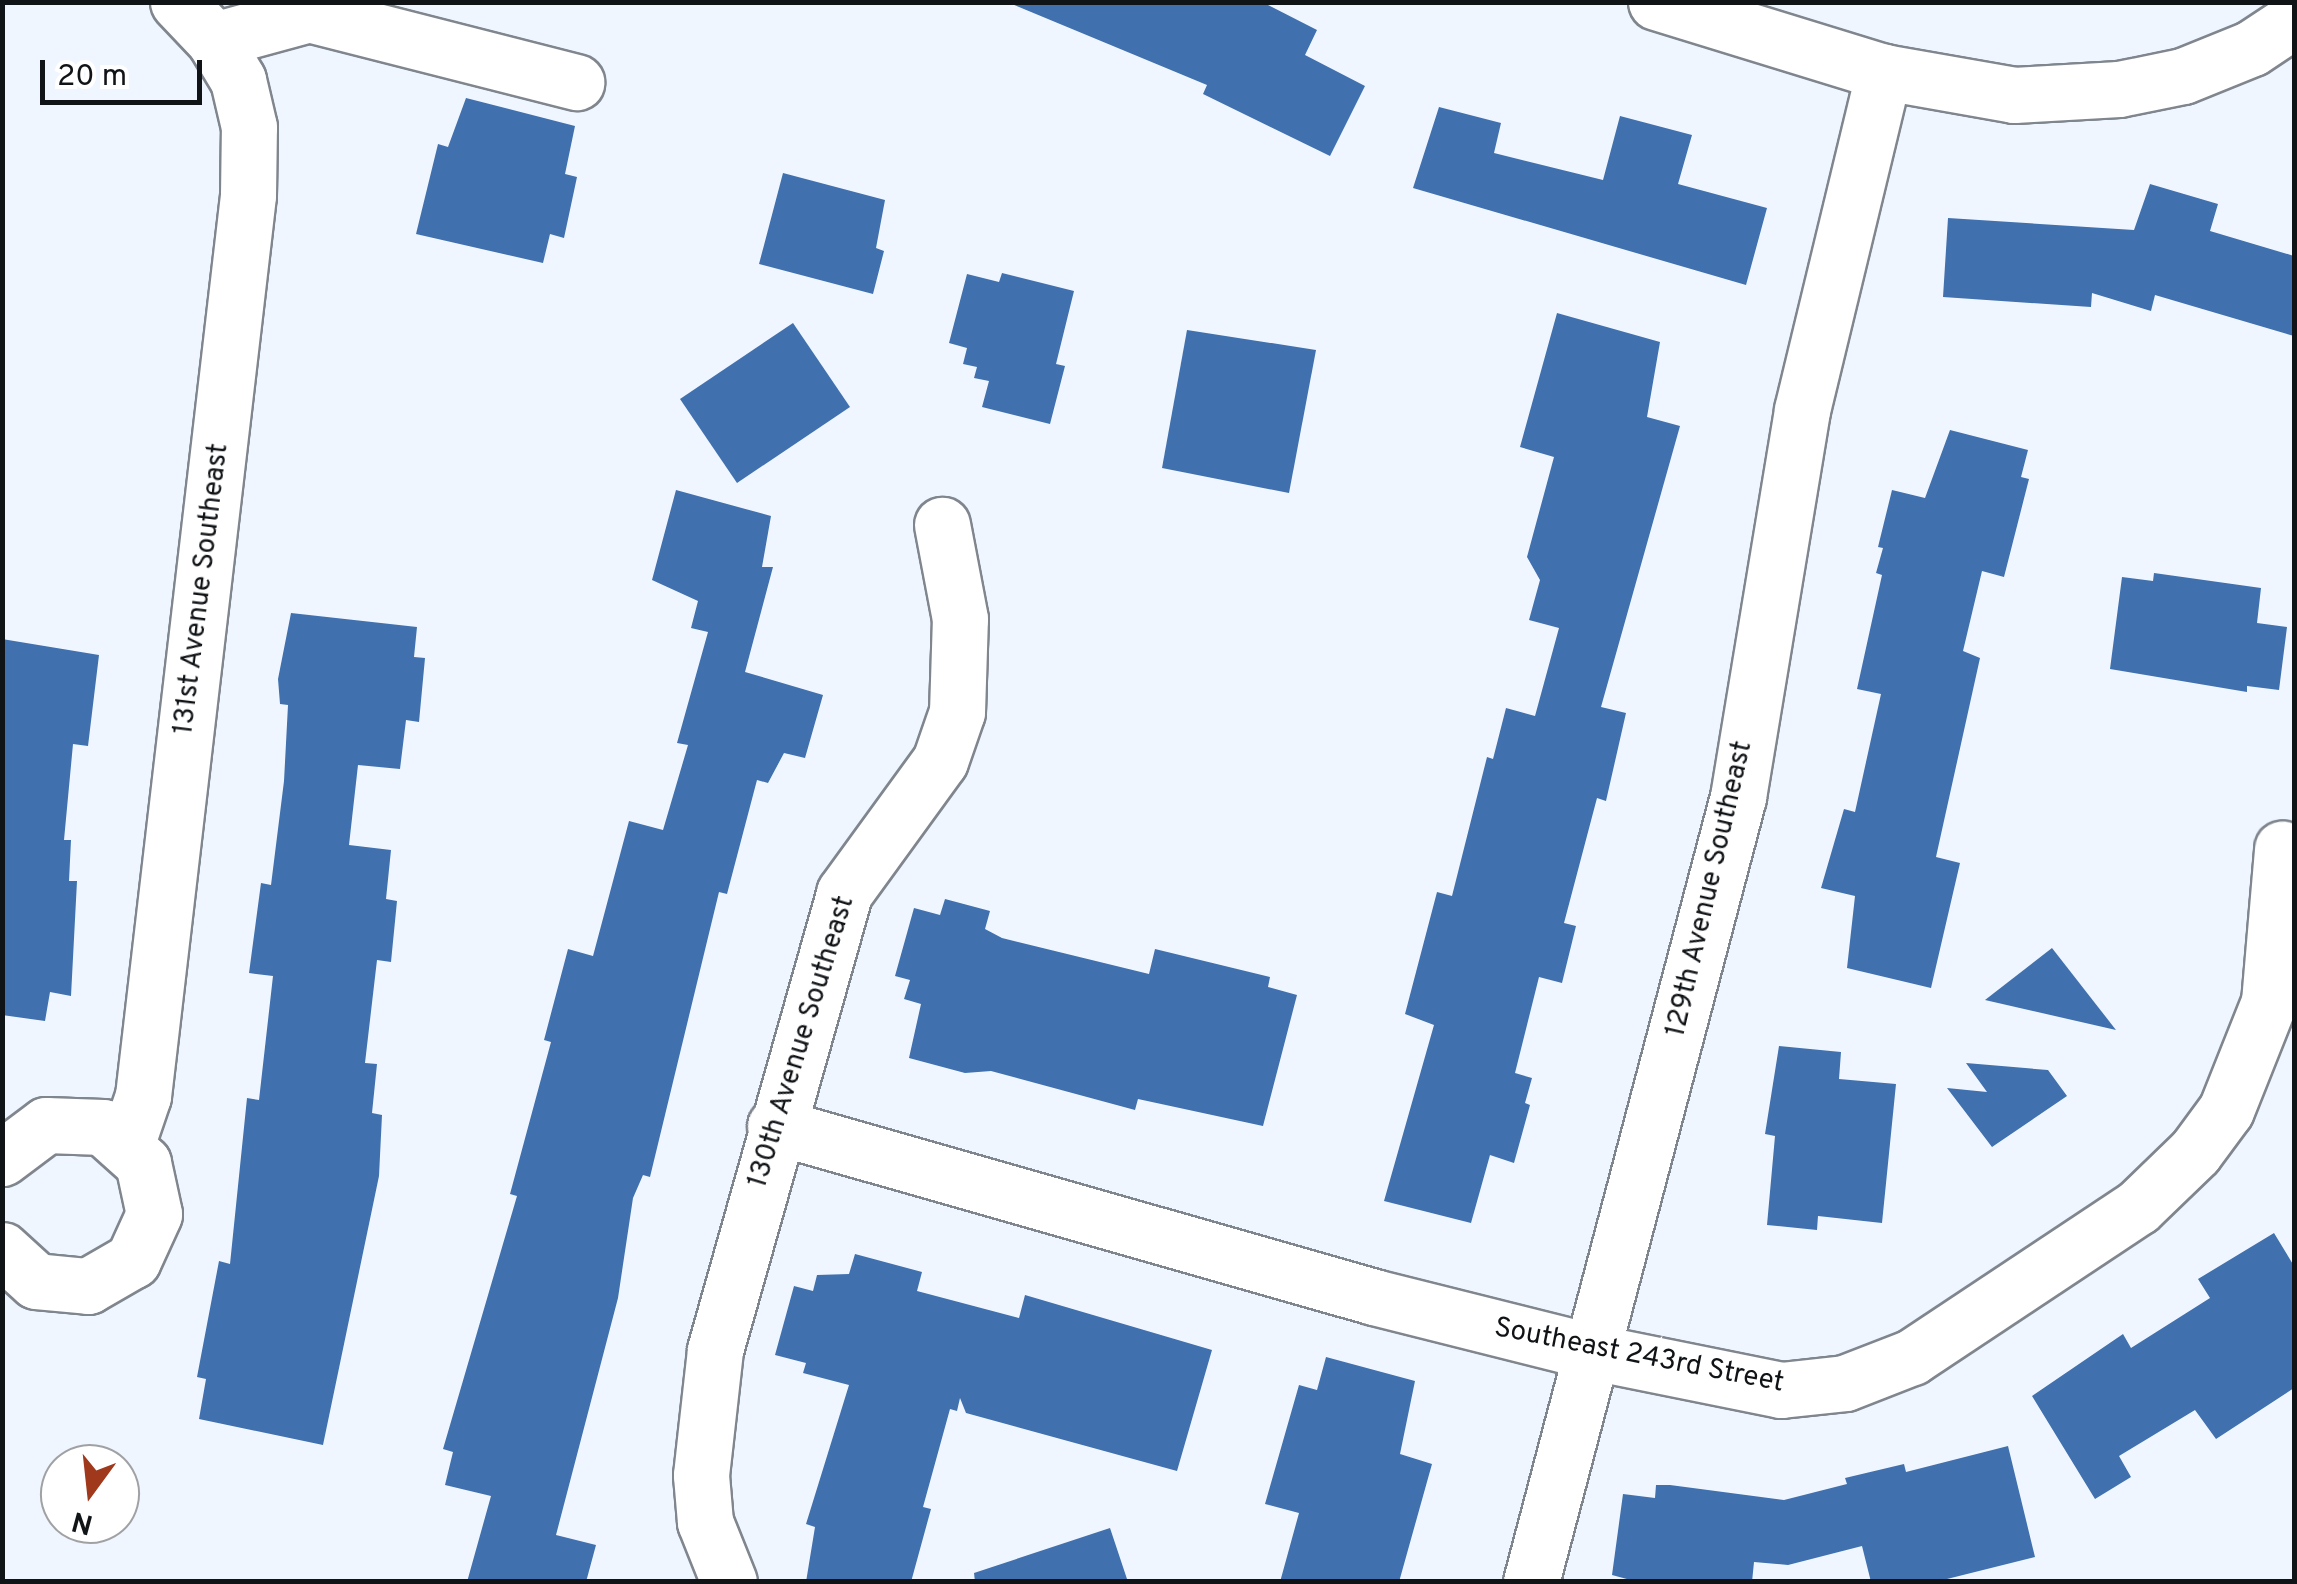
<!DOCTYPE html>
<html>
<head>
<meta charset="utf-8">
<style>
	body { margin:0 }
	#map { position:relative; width:2297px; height:1584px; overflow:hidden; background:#eff6ff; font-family:Overpass,sans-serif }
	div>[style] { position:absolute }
	.building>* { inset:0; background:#4070ad }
	.roads { filter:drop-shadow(2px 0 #80868e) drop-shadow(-2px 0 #80868e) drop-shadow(0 2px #80868e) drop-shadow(0 -2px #80868e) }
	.minor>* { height:55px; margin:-27.5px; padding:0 27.5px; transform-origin:27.5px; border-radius:27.5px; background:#fff }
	span { translate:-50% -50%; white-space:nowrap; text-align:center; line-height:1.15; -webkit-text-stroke:10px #fff; paint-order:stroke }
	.street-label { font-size:28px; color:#111417 }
	.frame { position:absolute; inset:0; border:5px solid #111417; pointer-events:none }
	.north { position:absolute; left:40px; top:1444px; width:100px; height:100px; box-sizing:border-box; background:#fff; border:2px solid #a0a1a2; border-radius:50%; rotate:195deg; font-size:28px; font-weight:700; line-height:40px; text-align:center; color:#111417 }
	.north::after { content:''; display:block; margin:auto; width:35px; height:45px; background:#a0381c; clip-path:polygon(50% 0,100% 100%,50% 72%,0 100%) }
	.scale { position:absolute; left:40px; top:60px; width:162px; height:45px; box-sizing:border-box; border:5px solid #111417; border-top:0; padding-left:12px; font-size:30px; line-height:35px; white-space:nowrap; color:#111417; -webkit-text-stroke:8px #fff; paint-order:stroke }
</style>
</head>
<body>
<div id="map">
	<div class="building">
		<i style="clip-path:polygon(1007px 2px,1262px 2px,1317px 30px,1305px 55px,1365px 86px,1330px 156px,1203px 94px,1207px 85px)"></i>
		<i style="clip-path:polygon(466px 98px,575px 126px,565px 174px,577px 177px,564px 238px,550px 234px,543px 263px,416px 234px,438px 144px,448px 147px)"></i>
		<i style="clip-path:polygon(1439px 107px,1501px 123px,1494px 153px,1603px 180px,1620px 116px,1692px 135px,1678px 184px,1767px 208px,1746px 285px,1413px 188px)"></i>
		<i style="clip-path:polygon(783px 173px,885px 200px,876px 248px,884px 251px,873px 294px,759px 264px)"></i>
		<i style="clip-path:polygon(2150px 184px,2218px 204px,2210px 231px,2294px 256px,2294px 336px,2155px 295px,2151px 311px,2092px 293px,2091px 307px,1943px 297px,1948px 218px,2134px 230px)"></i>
		<i style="clip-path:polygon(1002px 273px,1074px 291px,1056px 364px,1065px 366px,1050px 424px,982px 407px,989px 381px,974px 378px,977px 367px,963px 364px,967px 348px,949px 343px,967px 274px,999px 282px)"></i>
		<i style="clip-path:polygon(1557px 313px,1660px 342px,1647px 417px,1680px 426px,1601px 707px,1626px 713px,1606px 801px,1597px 798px,1564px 923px,1576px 926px,1562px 983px,1539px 977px,1515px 1073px,1532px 1078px,1525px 1103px,1530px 1105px,1514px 1163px,1490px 1155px,1471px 1223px,1384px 1201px,1434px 1025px,1405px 1014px,1437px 892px,1452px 896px,1487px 757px,1493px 759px,1506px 708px,1535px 716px,1559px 628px,1529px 620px,1540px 580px,1527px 557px,1554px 457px,1520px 447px)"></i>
		<i style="clip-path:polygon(793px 323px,850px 407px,737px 483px,680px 399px)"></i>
		<i style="clip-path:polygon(1187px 330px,1316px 350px,1289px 493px,1162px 468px)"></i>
		<i style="clip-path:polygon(1950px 430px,2028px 450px,2021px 477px,2029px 479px,2004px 577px,1982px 571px,1963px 651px,1980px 658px,1936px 857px,1960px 863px,1931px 988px,1847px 968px,1855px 896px,1821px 888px,1844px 809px,1855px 812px,1881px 694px,1857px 689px,1882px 575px,1876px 573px,1883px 548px,1878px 547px,1892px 490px,1925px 498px)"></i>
		<i style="clip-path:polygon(676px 490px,771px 516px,762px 567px,773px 567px,745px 672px,823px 695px,805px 758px,784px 753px,768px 783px,757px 780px,727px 894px,719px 892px,650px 1177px,643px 1175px,633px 1198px,618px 1298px,556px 1535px,596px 1545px,586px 1582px,467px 1582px,491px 1496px,445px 1485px,453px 1452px,443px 1449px,517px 1196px,510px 1194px,551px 1042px,544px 1040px,568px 949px,593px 956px,629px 821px,663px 830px,688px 745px,677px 743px,708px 632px,691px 628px,698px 601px,652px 580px)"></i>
		<i style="clip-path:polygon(2154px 573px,2261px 588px,2257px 623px,2287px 627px,2279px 690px,2247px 686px,2247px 692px,2110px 669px,2122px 577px,2153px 581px)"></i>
		<i style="clip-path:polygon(291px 613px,417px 627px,414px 657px,425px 658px,419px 722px,406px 720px,400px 769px,358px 765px,349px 845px,391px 850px,386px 899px,397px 901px,391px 962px,377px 960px,365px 1063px,377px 1064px,372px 1113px,382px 1115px,379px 1176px,323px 1445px,199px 1419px,206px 1379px,197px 1377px,219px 1261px,230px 1264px,247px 1098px,259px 1100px,273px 976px,249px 973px,261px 883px,271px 885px,284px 781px,288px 705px,280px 704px,278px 679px)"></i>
		<i style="clip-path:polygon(2px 639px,99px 655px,88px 746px,73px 744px,64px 840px,71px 840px,69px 881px,77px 881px,71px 996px,50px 992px,45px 1021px,2px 1015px)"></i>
		<i style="clip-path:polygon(945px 899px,990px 911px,985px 929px,1002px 938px,1149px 974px,1155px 949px,1270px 977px,1268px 987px,1297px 995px,1263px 1126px,1138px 1099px,1135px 1110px,991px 1071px,965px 1073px,909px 1058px,921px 1004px,904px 999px,910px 980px,895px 976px,914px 908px,940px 915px)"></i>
		<i style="clip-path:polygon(2052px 948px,2116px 1030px,1985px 1000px)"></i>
		<i style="clip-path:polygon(1779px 1046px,1841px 1052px,1839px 1079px,1896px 1084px,1882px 1223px,1818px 1216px,1817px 1230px,1767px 1225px,1775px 1136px,1765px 1134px)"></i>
		<i style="clip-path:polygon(1966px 1063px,2048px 1070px,2067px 1096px,1992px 1147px,1947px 1088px,1987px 1092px)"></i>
		<i style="clip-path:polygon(2274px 1233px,2294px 1266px,2294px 1388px,2216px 1439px,2195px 1410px,2119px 1456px,2131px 1477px,2095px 1499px,2032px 1396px,2123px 1334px,2131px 1348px,2210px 1298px,2198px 1279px)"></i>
		<i style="clip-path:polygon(855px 1254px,922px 1272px,917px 1291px,1019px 1318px,1025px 1295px,1212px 1350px,1177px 1471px,966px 1413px,960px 1398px,957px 1411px,950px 1409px,923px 1507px,931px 1509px,911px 1582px,806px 1582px,815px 1527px,806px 1524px,849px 1385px,803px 1373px,806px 1363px,775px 1355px,794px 1286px,813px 1291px,817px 1275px,849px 1274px)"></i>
		<i style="clip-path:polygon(1326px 1357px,1415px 1381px,1400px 1454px,1432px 1464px,1399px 1582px,1280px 1582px,1299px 1513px,1265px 1504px,1299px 1385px,1317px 1390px)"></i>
		<i style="clip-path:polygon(2008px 1446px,2035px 1557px,1935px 1582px,1871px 1582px,1862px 1546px,1788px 1565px,1754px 1562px,1752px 1582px,1638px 1582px,1612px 1575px,1623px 1494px,1655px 1498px,1656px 1485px,1670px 1485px,1784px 1500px,1847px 1484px,1845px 1478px,1904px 1464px,1906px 1472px)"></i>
		<i style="clip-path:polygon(1110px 1528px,1128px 1582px,975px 1582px,974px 1573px)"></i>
	</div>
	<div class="roads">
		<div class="minor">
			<i style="left:178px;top:2px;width:52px;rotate:46.5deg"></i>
			<i style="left:214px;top:40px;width:98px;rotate:-15.3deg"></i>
			<i style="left:309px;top:14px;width:276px;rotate:14.3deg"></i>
			<i style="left:1656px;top:2px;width:239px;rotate:17.1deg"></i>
			<i style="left:1884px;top:72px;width:132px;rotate:10deg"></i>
			<i style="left:2014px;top:95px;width:105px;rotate:-3.3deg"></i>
			<i style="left:2119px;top:89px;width:65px;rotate:-11.5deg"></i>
			<i style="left:2183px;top:76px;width:74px;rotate:-22.1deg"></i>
			<i style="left:2252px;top:48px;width:50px;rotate:-33.7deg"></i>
			<i style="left:775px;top:1126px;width:623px;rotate:15.93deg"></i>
			<i style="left:1374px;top:1297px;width:226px;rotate:14.1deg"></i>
			<i style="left:1593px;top:1352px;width:192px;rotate:11.4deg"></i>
			<i style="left:1781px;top:1390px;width:64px;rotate:-6.2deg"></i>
			<i style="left:1845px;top:1383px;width:72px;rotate:-21.2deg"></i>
			<i style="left:1912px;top:1357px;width:271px;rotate:-33.6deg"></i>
			<i style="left:2138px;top:1207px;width:79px;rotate:-44deg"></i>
			<i style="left:2195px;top:1152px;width:52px;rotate:-53.6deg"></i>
			<i style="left:2226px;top:1110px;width:116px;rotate:-68.3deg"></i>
			<i style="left:2269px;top:1002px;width:154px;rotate:-85.1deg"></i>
			<i style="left:127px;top:1143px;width:50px;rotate:-71.2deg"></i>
			<i style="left:143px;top:1096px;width:907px;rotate:-83.35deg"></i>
			<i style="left:248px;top:195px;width:68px;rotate:-89.2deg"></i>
			<i style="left:249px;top:127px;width:48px;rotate:-103.2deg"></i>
			<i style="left:238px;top:80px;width:47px;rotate:-121deg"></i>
			<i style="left:2px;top:1158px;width:55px;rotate:-36.9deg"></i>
			<i style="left:46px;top:1125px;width:57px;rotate:2deg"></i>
			<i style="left:103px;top:1127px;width:54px;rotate:42deg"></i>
			<i style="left:143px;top:1163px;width:52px;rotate:77.8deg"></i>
			<i style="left:154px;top:1214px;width:51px;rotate:114.5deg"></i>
			<i style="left:133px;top:1260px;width:52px;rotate:150deg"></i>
			<i style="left:88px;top:1286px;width:52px;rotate:-174.5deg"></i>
			<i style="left:36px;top:1281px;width:46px;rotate:-137.6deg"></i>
			<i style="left:729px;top:1582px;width:65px;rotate:-111.8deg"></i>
			<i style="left:705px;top:1522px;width:47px;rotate:-94.9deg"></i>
			<i style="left:701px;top:1475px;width:126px;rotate:-83.6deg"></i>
			<i style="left:715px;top:1350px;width:475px;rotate:-74.2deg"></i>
			<i style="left:844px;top:893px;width:163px;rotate:-54deg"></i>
			<i style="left:940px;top:761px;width:52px;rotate:-70.9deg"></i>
			<i style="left:957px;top:712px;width:93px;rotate:-88.2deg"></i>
			<i style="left:960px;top:619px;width:96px;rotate:-100.8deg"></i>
			<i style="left:1531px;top:1582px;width:812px;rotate:-75.23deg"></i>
			<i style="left:1738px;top:797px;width:392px;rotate:-80.6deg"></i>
			<i style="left:1802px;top:410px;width:348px;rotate:-76.4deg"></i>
		</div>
	</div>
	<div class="street-label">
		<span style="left:202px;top:589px;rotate:-83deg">131st Avenue Southeast</span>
		<span style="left:1710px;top:889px;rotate:-77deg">129th Avenue Southeast</span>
		<span style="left:802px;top:1042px;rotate:-73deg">130th Avenue Southeast</span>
		<span style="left:1639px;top:1356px;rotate:11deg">Southeast 243rd Street</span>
	</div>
	<div class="frame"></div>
	<div class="north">N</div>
	<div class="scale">20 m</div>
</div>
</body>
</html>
